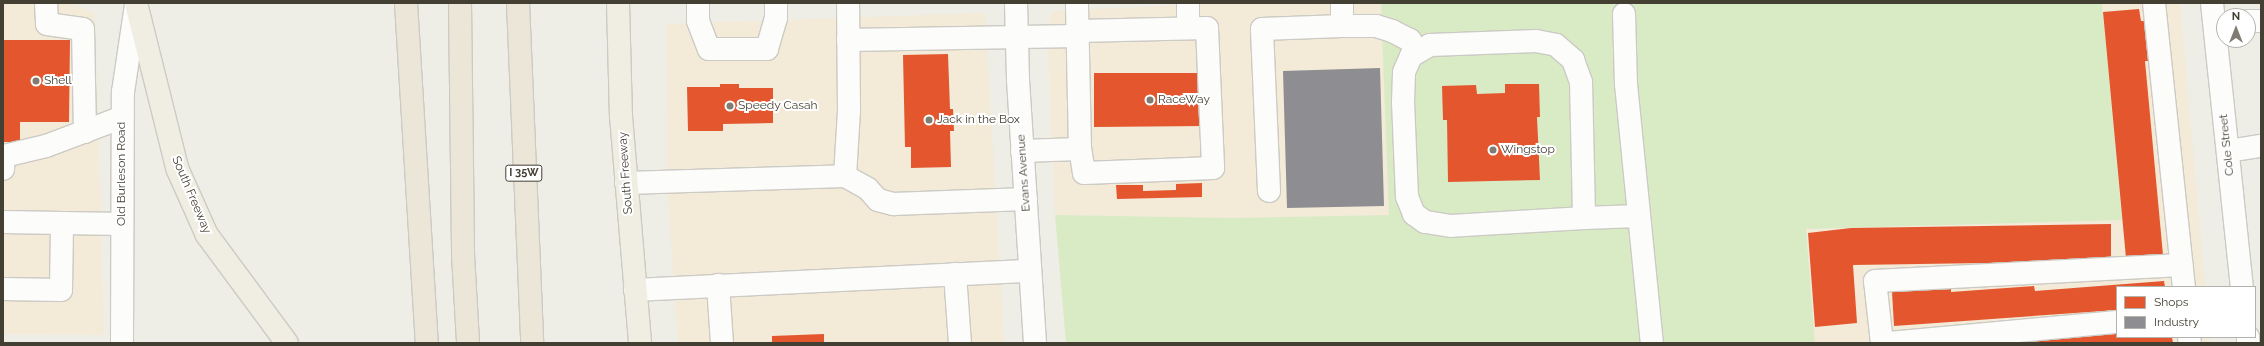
<!DOCTYPE html>
<html>
<head>
<meta charset="utf-8">
<style>
	body { margin:0 }
	#map { position:relative; width:2264px; height:346px; overflow:hidden; background:#eeede6; font-family:Raleway,sans-serif }
	div>[style] { position:absolute }
	.commercial>* { inset:0; background:#f3ead7 }
	.green>* { inset:0; background:#d9ebc4 }
	.shops>* { inset:0; background:#e4572e }
	.industry>* { inset:0; background:#8d8d92 }
	.roads { filter:drop-shadow(1px 0 #cccac4) drop-shadow(-1px 0 #cccac4) drop-shadow(0 1px #cccac4) drop-shadow(0 -1px #cccac4) }
	.minor>* { height:22px; margin:-11px; padding:0 11px; transform-origin:11px; border-radius:11px; background:#fcfcfb }
	.major>* { height:22px; margin:-11px; padding:0 11px; transform-origin:11px; border-radius:11px; background:#f0ede2 }
	.highway>* { height:22px; margin:-11px; padding:0 11px; transform-origin:11px; border-radius:11px; background:#ebe6d7 }
	.dots>* { width:11px; height:11px; translate:-50% -50%; box-sizing:border-box; border:2px solid #fff; border-radius:50% }
	span { translate:-50% -50%; white-space:nowrap; text-align:center; line-height:1.15; -webkit-text-stroke:4px #fff; paint-order:stroke }
	.shield-label span { padding:1px 3px; background:#fff; border:1px solid; border-radius:3px; -webkit-text-stroke-width:0 }
	.shield-label { font-size:11px; color:#443f33; font-weight:700 }
	.poi-label { font-size:12px; color:#443f33 }
	.left { translate:0 -50%; text-align:left }
	.street-label { font-size:12px; color:#443f33 }
	.frame { position:absolute; inset:0; border:4px solid #443f33; pointer-events:none }
	.legend { position:absolute; left:2116px; top:286px; width:140px; height:52px; box-sizing:border-box; background:#fff; border:1px solid #b4b2ad; margin:0; padding:5px 7px; list-style:none; font-size:12px; color:#443f33 }
	.legend li { display:flex; align-items:center; gap:8px; height:20px }
	.legend b { width:20px; border:1px solid #b4b2ad }
	.north { position:absolute; left:2216px; top:8px; width:40px; height:40px; box-sizing:border-box; background:#fff; border:1px solid #b4b2ad; border-radius:50%; rotate:0deg; font-size:11px; font-weight:700; line-height:16px; text-align:center; color:#443f33 }
	.north::after { content:''; display:block; margin:auto; width:14px; height:18px; background:#807c72; clip-path:polygon(50% 0,100% 100%,50% 72%,0 100%) }
</style>
</head>
<body>
<div id="map">
	<div class="commercial">
		<i style="clip-path:polygon(3px 3px,70px 3px,95px 14px,104px 335px,3px 334px)"></i>
		<i style="clip-path:polygon(1231px 3px,1381px 3px,1390px 215px,1232px 218px,1055px 215px,1047px 26px,1053px 11px)"></i>
		<i style="clip-path:polygon(2102px 3px,2180px 3px,2205px 287px,2117px 287px,2117px 337px,2210px 337px,2210px 343px,1815px 343px,1806px 229px,2122px 220px)"></i>
		<i style="clip-path:polygon(985px 13px,1004px 343px,678px 343px,668px 195px,667px 24px)"></i>
	</div>
	<div class="green">
		<i style="clip-path:polygon(1381px 3px,2102px 3px,2122px 220px,1806px 229px,1815px 343px,1066px 343px,1055px 215px,1232px 218px,1389px 215px)"></i>
	</div>
	<div class="shops">
		<i style="clip-path:polygon(2139px 9px,2141px 21px,2145px 21px,2149px 61px,2145px 61px,2163px 255px,2126px 258px,2103px 12px)"></i>
		<i style="clip-path:polygon(3px 40px,70px 40px,69px 122px,20px 122px,20px 142px,3px 142px)"></i>
		<i style="clip-path:polygon(948px 54px,950px 109px,953px 109px,954px 131px,950px 131px,951px 167px,911px 168px,911px 147px,905px 147px,903px 55px)"></i>
		<i style="clip-path:polygon(1094px 73px,1205px 73px,1205px 126px,1094px 127px)"></i>
		<i style="clip-path:polygon(720px 84px,739px 84px,739px 88px,773px 88px,773px 123px,723px 124px,723px 131px,688px 131px,687px 87px,720px 87px)"></i>
		<i style="clip-path:polygon(1505px 84px,1539px 84px,1540px 117px,1537px 117px,1540px 180px,1448px 182px,1447px 120px,1443px 120px,1442px 86px,1476px 85px,1477px 94px,1505px 93px)"></i>
		<i style="clip-path:polygon(1202px 183px,1202px 197px,1117px 199px,1116px 185px,1143px 185px,1143px 191px,1176px 190px,1176px 184px)"></i>
		<i style="clip-path:polygon(2111px 224px,2111px 261px,1853px 265px,1857px 323px,1815px 327px,1808px 233px,1851px 228px)"></i>
		<i style="clip-path:polygon(2164px 281px,2165px 287px,2117px 287px,2117px 310px,1894px 326px,1892px 292px,1951px 288px,1951px 292px,2034px 286px,2035px 291px)"></i>
		<i style="clip-path:polygon(2117px 331px,2117px 337px,2172px 337px,2173px 343px,1990px 343px)"></i>
		<i style="clip-path:polygon(824px 334px,824px 343px,772px 343px,772px 336px)"></i>
	</div>
	<div class="industry">
		<i style="clip-path:polygon(1380px 68px,1384px 206px,1287px 208px,1283px 71px)"></i>
	</div>
	<div class="roads">
		<div class="minor">
			<i style="left:46px;top:3px;width:21px;rotate:87deg"></i>
			<i style="left:47px;top:24px;width:36px;rotate:8deg"></i>
			<i style="left:83px;top:29px;width:103px;rotate:88.9deg"></i>
			<i style="left:698px;top:3px;width:18px;rotate:90deg"></i>
			<i style="left:698px;top:21px;width:30px;rotate:69deg"></i>
			<i style="left:709px;top:49px;width:58px"></i>
			<i style="left:767px;top:49px;width:32px;rotate:-74deg"></i>
			<i style="left:776px;top:18px;width:15px;rotate:-90deg"></i>
			<i style="left:1016px;top:3px;width:77px;rotate:88.5deg"></i>
			<i style="left:1018px;top:80px;width:264px;rotate:86.3deg"></i>
			<i style="left:2154px;top:3px;width:286px;rotate:84deg"></i>
			<i style="left:2212px;top:3px;width:286px;rotate:84deg"></i>
			<i style="left:1624px;top:14px;width:70px;rotate:88.4deg"></i>
			<i style="left:1626px;top:84px;width:260px;rotate:84.3deg"></i>
			<i style="left:2248px;top:21px;width:13px"></i>
			<i style="left:1342px;top:26px;width:34px"></i>
			<i style="left:1376px;top:26px;width:17px;rotate:17deg"></i>
			<i style="left:1392px;top:31px;width:20px;rotate:27deg"></i>
			<i style="left:1410px;top:40px;width:14px;rotate:56deg"></i>
			<i style="left:1188px;top:28px;width:25px;rotate:-90deg"></i>
			<i style="left:1078px;top:31px;width:129px;rotate:-1.3deg"></i>
			<i style="left:1207px;top:28px;width:140px;rotate:87.5deg"></i>
			<i style="left:1213px;top:168px;width:129px;rotate:177.8deg"></i>
			<i style="left:1084px;top:173px;width:24px;rotate:-99deg"></i>
			<i style="left:848px;top:40px;width:230px;rotate:-1deg"></i>
			<i style="left:1022px;top:151px;width:58px;rotate:-2deg"></i>
			<i style="left:1080px;top:149px;width:146px;rotate:-91.2deg"></i>
			<i style="left:2228px;top:151px;width:33px;rotate:-9deg"></i>
			<i style="left:3px;top:169px;width:13px;rotate:-86deg"></i>
			<i style="left:4px;top:156px;width:43px;rotate:-13.4deg"></i>
			<i style="left:46px;top:146px;width:82px;rotate:-20.6deg"></i>
			<i style="left:845px;top:176px;width:65px;rotate:-86.5deg"></i>
			<i style="left:849px;top:111px;width:108px;rotate:-90.5deg"></i>
			<i style="left:626px;top:183px;width:219px;rotate:-1.8deg"></i>
			<i style="left:845px;top:176px;width:26px;rotate:29deg"></i>
			<i style="left:868px;top:189px;width:15px;rotate:48deg"></i>
			<i style="left:878px;top:200px;width:16px;rotate:15deg"></i>
			<i style="left:893px;top:204px;width:133px;rotate:-2.2deg"></i>
			<i style="left:1269px;top:191px;width:162px;rotate:-92.5deg"></i>
			<i style="left:1262px;top:29px;width:80px;rotate:-2.1deg"></i>
			<i style="left:1342px;top:26px;width:23px;rotate:-90deg"></i>
			<i style="left:1584px;top:218px;width:133px;rotate:176.6deg"></i>
			<i style="left:1451px;top:226px;width:26px;rotate:-171deg"></i>
			<i style="left:1425px;top:222px;width:14px;rotate:-144deg"></i>
			<i style="left:1414px;top:214px;width:18px;rotate:-112deg"></i>
			<i style="left:1407px;top:197px;width:95px;rotate:-92.4deg"></i>
			<i style="left:1403px;top:102px;width:30px;rotate:-88deg"></i>
			<i style="left:1404px;top:72px;width:17px;rotate:-66deg"></i>
			<i style="left:1411px;top:56px;width:22px;rotate:-30deg"></i>
			<i style="left:1430px;top:45px;width:106px;rotate:-2.2deg"></i>
			<i style="left:1536px;top:41px;width:20px;rotate:11deg"></i>
			<i style="left:1556px;top:45px;width:23px;rotate:41deg"></i>
			<i style="left:1573px;top:60px;width:23px;rotate:70deg"></i>
			<i style="left:1581px;top:82px;width:136px;rotate:88.7deg"></i>
			<i style="left:1584px;top:218px;width:54px;rotate:-2.1deg"></i>
			<i style="left:3px;top:222px;width:119px;rotate:1deg"></i>
			<i style="left:955px;top:274px;width:69px;rotate:85.9deg"></i>
			<i style="left:718px;top:285px;width:58px;rotate:86.1deg"></i>
			<i style="left:3px;top:289px;width:58px;rotate:1deg"></i>
			<i style="left:61px;top:290px;width:67px;rotate:-89.1deg"></i>
			<i style="left:635px;top:290px;width:395px;rotate:-2.8deg"></i>
			<i style="left:2189px;top:337px;width:6px;rotate:81deg"></i>
			<i style="left:2248px;top:337px;width:6px;rotate:90deg"></i>
			<i style="left:122px;top:343px;width:251px;rotate:-89.8deg"></i>
			<i style="left:123px;top:92px;width:88px;rotate:-81.5deg"></i>
			<i style="left:1882px;top:343px;width:62px;rotate:-96.4deg"></i>
			<i style="left:1875px;top:281px;width:307px;rotate:-3deg"></i>
			<i style="left:1889px;top:343px;width:229px;rotate:-5.3deg"></i>
		</div>
		<div class="major">
			<i style="left:136px;top:3px;width:170px;rotate:76deg"></i>
			<i style="left:177px;top:168px;width:73px;rotate:65.9deg"></i>
			<i style="left:207px;top:235px;width:134px;rotate:53.5deg"></i>
			<i style="left:618px;top:3px;width:113px;rotate:88.5deg"></i>
			<i style="left:621px;top:116px;width:228px;rotate:85.2deg"></i>
		</div>
		<div class="highway">
			<i style="left:406px;top:3px;width:341px;rotate:86.5deg"></i>
			<i style="left:460px;top:3px;width:252px;rotate:89.3deg"></i>
			<i style="left:463px;top:255px;width:88px;rotate:86.7deg"></i>
			<i style="left:518px;top:3px;width:340px;rotate:87.6deg"></i>
		</div>
	</div>
	<div class="dots">
		<i style="left:36px;top:81px;background:#807c72"></i>
		<i style="left:1150px;top:100px;background:#807c72"></i>
		<i style="left:730px;top:106px;background:#807c72"></i>
		<i style="left:929px;top:120px;background:#807c72"></i>
		<i style="left:1493px;top:150px;background:#807c72"></i>
	</div>
	<div class="shield-label">
		<span style="left:524px;top:173px">I 35W</span>
	</div>
	<div class="poi-label">
		<span class="left" style="left:44px;top:81px">Shell</span>
		<span class="left" style="left:1158px;top:100px">RaceWay</span>
		<span class="left" style="left:738px;top:106px">Speedy Casah</span>
		<span class="left" style="left:937px;top:120px">Jack in the Box</span>
		<span class="left" style="left:1501px;top:150px">Wingstop</span>
	</div>
	<div class="street-label">
		<span style="left:2227px;top:145px;rotate:-96deg">Cole Street</span>
		<span style="left:626px;top:173px;rotate:-94deg">South Freeway</span>
		<span style="left:1024px;top:173px;rotate:-94deg">Evans Avenue</span>
		<span style="left:122px;top:174px;rotate:-90deg">Old Burleson Road</span>
		<span style="left:191px;top:195px;rotate:67deg">South Freeway</span>
	</div>
	<div class="frame"></div>
	<ul class="legend">
	<li><b style="height:11px;background:#e4572e"></b>Shops</li>
	<li><b style="height:11px;background:#8d8d92"></b>Industry</li>
	</ul>
	<div class="north">N</div>
</div>
</body>
</html>
